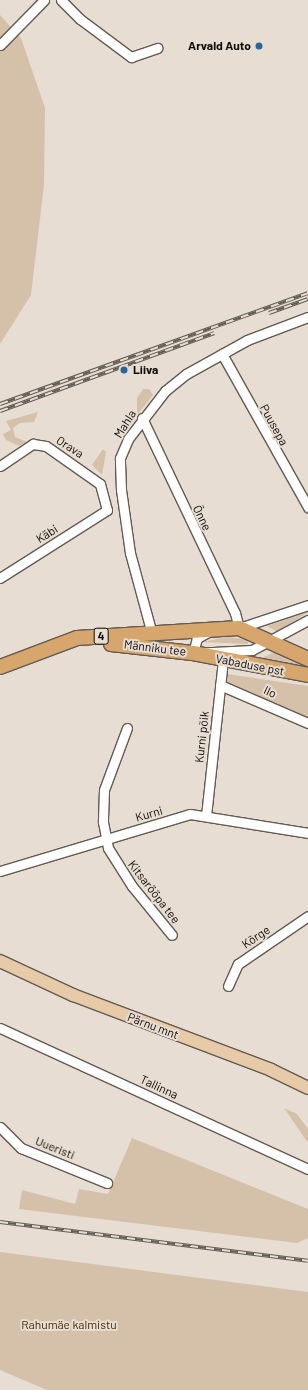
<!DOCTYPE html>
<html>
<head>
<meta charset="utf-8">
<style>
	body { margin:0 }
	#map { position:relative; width:308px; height:1390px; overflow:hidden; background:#e7ddd2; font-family:Barlow,sans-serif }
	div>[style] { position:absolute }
	.green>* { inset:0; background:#d5c1aa }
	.roads { filter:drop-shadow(1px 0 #635a51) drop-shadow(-1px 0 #635a51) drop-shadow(0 1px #635a51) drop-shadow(0 -1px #635a51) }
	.minor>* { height:9px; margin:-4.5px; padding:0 4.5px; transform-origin:4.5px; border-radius:4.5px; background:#fff }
	.major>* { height:12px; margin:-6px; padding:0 6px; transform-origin:6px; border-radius:6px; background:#e7caa7 }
	.highway>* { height:14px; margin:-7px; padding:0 7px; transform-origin:7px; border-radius:7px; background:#d7a66d }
	.rail>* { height:4px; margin-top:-2px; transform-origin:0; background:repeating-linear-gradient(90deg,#e7ddd2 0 8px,#625c55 0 16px); box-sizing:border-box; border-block:1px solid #625c55 }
	.dots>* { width:11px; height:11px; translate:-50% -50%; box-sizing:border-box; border:2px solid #e7ddd2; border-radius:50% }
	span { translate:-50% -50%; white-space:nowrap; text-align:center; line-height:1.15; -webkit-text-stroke:4px #e7ddd2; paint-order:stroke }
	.shield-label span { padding:1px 3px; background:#e7ddd2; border:1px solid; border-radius:3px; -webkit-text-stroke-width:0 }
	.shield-label { font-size:11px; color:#0f0b08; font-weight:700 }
	.poi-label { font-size:12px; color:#0f0b08; font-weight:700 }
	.right { translate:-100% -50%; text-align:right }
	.left { translate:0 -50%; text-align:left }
	.street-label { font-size:12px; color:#0f0b08 }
	.park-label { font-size:12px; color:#472900 }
</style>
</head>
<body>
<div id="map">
	<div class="green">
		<i style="clip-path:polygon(0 15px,21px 38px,45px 108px,44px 185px,31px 295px,0 344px)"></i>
		<i style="clip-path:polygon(143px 389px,149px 389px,153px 395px,137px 415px,137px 398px)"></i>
		<i style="clip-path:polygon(38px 412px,34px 422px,20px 423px,13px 428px,15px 437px,27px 442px,19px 446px,6px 440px,3px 434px,11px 430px,6px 421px)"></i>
		<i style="clip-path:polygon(103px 449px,106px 452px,102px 475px,92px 465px)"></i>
		<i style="clip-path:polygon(308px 612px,278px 632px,267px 626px)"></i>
		<i style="clip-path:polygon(226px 637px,247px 639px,248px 644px,203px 642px)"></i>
		<i style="clip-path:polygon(275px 652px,308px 666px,308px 669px,257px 660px)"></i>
		<i style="clip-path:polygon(221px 673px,308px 686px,308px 723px,220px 685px)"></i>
		<i style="clip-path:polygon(284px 1108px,297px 1114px,308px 1129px,308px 1143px)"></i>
		<i style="clip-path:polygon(132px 1138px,308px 1209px,308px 1238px,297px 1243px,19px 1209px,22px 1190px,75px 1204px,79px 1189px,108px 1194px)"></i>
		<i style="clip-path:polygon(0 1252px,308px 1292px,308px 1390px,47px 1390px,0 1370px)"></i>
	</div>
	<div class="roads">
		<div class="minor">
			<i style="left:61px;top:0;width:27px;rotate:45deg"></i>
			<i style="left:80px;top:19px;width:64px;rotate:36.7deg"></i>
			<i style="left:131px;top:57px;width:28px;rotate:-19deg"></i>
			<i style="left:0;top:45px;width:63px;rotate:-45.6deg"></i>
			<i style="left:222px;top:354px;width:176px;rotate:60.7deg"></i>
			<i style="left:142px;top:418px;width:216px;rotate:64.5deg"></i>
			<i style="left:235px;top:613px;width:16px;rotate:75deg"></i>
			<i style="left:239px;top:628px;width:73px;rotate:-18.4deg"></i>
			<i style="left:0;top:466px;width:40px;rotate:-34deg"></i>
			<i style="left:33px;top:444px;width:13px;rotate:9deg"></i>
			<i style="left:46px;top:446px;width:66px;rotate:35.1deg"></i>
			<i style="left:100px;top:484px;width:27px;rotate:75deg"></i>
			<i style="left:107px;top:510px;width:127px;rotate:147.6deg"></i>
			<i style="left:208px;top:632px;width:13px;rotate:151deg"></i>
			<i style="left:197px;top:638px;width:16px;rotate:105deg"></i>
			<i style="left:193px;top:653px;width:59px;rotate:-2.9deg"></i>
			<i style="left:252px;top:650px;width:64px;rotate:-28.2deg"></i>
			<i style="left:152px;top:634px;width:84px;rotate:-105.2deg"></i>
			<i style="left:130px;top:553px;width:64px;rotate:-98.1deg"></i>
			<i style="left:121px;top:490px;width:32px;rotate:-92deg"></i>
			<i style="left:120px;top:458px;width:21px;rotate:-67deg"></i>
			<i style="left:128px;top:439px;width:61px;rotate:-52.4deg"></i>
			<i style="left:165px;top:391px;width:27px;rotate:-39deg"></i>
			<i style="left:186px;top:374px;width:70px;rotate:-29.1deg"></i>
			<i style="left:247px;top:340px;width:65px;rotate:-20.7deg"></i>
			<i style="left:220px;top:685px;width:96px;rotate:23.4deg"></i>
			<i style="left:127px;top:728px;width:66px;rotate:110.4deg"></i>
			<i style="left:104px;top:790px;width:32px;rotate:92deg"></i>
			<i style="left:103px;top:822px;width:26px;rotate:79deg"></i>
			<i style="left:108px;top:848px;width:45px;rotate:57.7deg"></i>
			<i style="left:132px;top:886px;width:63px;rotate:50.8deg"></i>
			<i style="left:206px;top:816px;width:157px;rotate:-83.8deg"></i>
			<i style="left:0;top:871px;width:198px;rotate:-16.7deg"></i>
			<i style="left:190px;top:814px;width:120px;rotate:9.1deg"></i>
			<i style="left:228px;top:986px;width:24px;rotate:-66deg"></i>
			<i style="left:238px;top:964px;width:85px;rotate:-34.4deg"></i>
			<i style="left:0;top:1028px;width:339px;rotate:24.6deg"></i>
			<i style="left:0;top:1127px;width:30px;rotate:45deg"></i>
			<i style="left:21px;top:1148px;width:93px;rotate:22.1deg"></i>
		</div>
		<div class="major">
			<i style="left:0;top:961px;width:81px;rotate:25deg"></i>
			<i style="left:73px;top:995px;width:212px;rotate:20.7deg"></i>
			<i style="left:271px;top:1070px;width:41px;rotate:25.9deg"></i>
		</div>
		<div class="highway">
			<i style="left:111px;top:644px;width:82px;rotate:6.3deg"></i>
			<i style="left:193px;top:653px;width:117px;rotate:10.8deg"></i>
			<i style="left:0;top:667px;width:82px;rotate:-20.6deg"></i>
			<i style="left:77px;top:638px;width:162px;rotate:-3.5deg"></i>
			<i style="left:239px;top:628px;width:76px;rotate:24.2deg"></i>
		</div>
	</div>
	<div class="rail">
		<i style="left:269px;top:313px;width:41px;rotate:-19.7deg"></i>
		<i style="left:0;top:404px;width:327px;rotate:-19.8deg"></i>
		<i style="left:0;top:411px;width:228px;rotate:-20deg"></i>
		<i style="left:0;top:1222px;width:310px;rotate:7.2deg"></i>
	</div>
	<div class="dots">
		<i style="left:259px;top:46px;background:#29649b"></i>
		<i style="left:124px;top:370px;background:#29649b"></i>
	</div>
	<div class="shield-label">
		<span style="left:101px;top:636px">4</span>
	</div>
	<div class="poi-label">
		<span class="right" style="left:251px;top:46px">Arvald Auto</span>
		<span class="left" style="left:133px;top:370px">Liiva</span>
	</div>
	<div class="street-label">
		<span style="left:125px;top:424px;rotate:-58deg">Mahla</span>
		<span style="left:274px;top:425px;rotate:61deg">Puusepa</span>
		<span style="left:70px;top:447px;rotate:33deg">Orava</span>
		<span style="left:202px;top:518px;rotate:64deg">Õnne</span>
		<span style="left:47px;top:534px;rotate:-32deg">Käbi</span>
		<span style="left:155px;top:648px;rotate:7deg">Männiku tee</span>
		<span style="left:250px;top:665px;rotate:11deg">Vabaduse pst</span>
		<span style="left:270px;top:692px;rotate:25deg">Ilo</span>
		<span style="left:202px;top:737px;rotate:-84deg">Kurni põik</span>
		<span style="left:149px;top:814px;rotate:-16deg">Kurni</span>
		<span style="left:154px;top:892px;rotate:52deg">Kitsarööpa tee</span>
		<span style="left:256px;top:937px;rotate:-34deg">Kõrge</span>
		<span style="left:153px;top:1026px;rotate:21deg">Pärnu mnt</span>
		<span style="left:159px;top:1087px;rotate:25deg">Tallinna</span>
		<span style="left:55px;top:1148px;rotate:22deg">Uueristi</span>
	</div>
	<div class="park-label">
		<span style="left:69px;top:1325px">Rahumäe kalmistu</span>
	</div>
</div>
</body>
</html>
